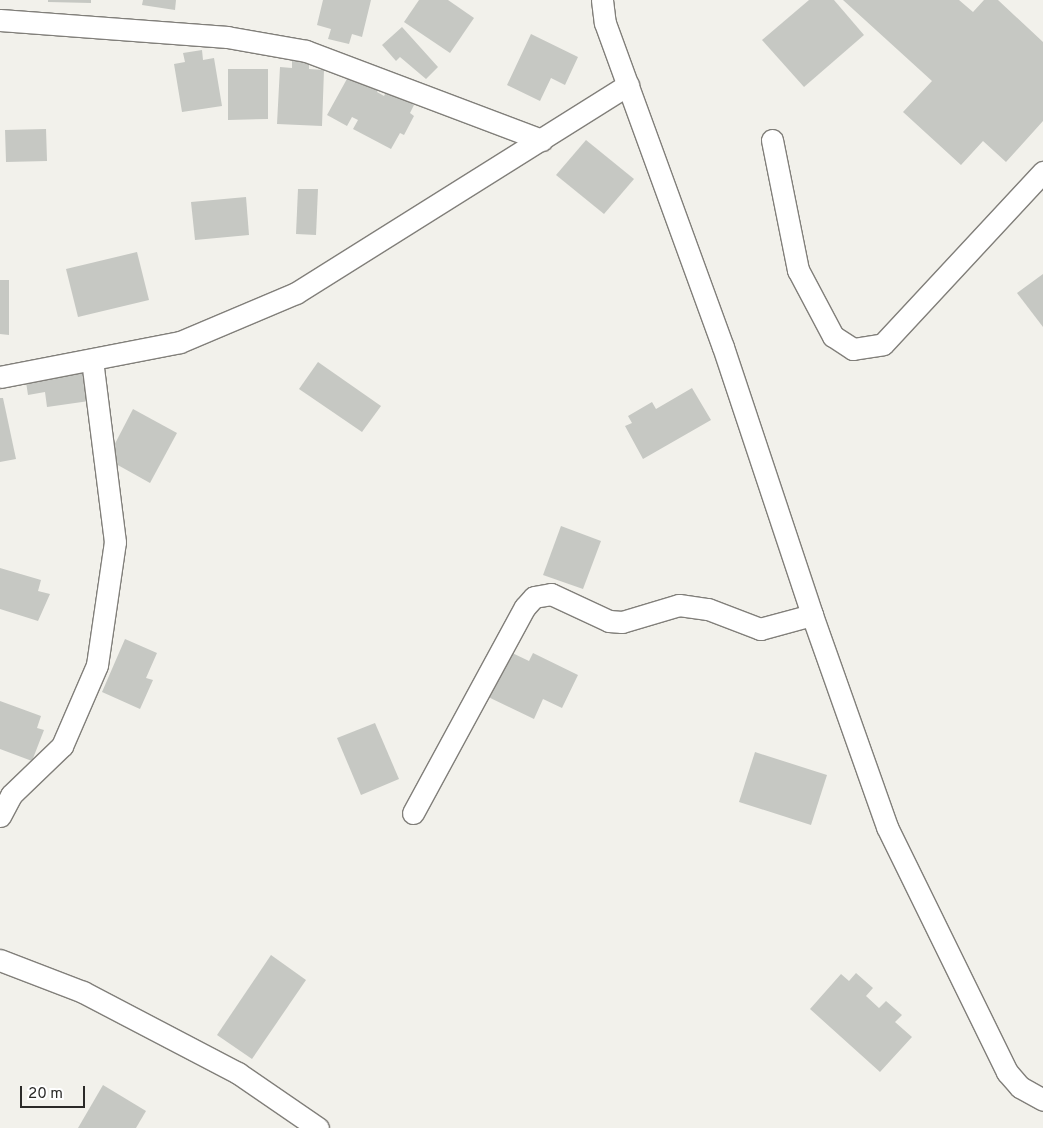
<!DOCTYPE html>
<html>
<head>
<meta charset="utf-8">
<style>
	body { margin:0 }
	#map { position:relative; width:1043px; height:1128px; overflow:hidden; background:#f2f1eb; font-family:Overpass,sans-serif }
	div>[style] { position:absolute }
	.building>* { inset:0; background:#c6c8c3 }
	.roads { filter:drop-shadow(1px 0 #817f7a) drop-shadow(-1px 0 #817f7a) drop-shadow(0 1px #817f7a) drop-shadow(0 -1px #817f7a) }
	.street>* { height:21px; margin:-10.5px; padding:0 10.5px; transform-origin:10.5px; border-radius:10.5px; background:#fff }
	span { translate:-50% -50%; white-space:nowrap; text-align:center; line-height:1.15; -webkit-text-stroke:5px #fff; paint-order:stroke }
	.scale { position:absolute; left:20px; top:1086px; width:65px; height:22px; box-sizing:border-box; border:2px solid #2b2a28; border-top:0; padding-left:6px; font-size:15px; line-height:18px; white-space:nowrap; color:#2b2a28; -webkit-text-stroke:4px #fff; paint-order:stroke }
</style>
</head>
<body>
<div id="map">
	<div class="building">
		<i style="clip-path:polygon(48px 0,91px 0,91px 3px,48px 2px)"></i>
		<i style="clip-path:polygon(143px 0,176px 0,175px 10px,142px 5px)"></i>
		<i style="clip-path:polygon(323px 0,371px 0,362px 37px,352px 34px,349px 44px,328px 39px,331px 29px,317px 25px)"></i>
		<i style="clip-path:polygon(419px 0,448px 0,474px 18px,450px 53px,404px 22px)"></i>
		<i style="clip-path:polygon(809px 0,834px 0,864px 35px,804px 87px,762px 40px)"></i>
		<i style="clip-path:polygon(843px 0,959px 0,973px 12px,984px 0,998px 0,1043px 42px,1043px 121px,1006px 162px,983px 141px,961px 165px,903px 112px,932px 81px)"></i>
		<i style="clip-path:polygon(402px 27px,438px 67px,426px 79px,400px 57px,396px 61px,382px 45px)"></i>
		<i style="clip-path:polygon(531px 34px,578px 57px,565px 85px,551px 78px,540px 101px,507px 85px)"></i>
		<i style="clip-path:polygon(202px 50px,203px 60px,214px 58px,222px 106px,182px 112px,174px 64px,185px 62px,183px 53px)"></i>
		<i style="clip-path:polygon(292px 57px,309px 58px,309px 69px,324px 70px,322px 126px,277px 124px,280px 67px,292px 68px)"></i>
		<i style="clip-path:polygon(228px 69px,268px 69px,268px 119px,228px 120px)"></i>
		<i style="clip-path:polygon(365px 76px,381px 84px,377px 92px,384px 96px,387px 90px,414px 105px,410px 113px,414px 116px,404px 135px,400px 133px,391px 149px,353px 129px,358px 120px,352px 117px,347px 126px,327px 115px,348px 77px,361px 84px)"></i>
		<i style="clip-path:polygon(46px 129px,47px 161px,6px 162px,5px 130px)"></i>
		<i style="clip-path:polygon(586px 140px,634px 179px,604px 214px,556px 175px)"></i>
		<i style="clip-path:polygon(298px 189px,318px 189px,316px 235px,296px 234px)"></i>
		<i style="clip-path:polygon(246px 197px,249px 235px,195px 240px,191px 202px)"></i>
		<i style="clip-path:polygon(137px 252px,149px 300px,78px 317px,66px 269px)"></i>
		<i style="clip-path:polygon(1043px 274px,1043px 327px,1017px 293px)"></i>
		<i style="clip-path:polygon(0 280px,9px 280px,9px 335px,0 334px)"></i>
		<i style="clip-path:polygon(318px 362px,381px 406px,362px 432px,299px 389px)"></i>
		<i style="clip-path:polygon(91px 372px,96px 400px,47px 407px,45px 392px,28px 395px,26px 382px)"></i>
		<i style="clip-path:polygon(692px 388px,711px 420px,643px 459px,625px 426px,632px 423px,628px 416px,652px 402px,656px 409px)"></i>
		<i style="clip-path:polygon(0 398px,3px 398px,16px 459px,0 462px)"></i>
		<i style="clip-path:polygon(133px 409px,177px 433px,150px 483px,107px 459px)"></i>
		<i style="clip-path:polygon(561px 526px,601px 541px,583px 589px,543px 575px)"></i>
		<i style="clip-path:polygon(0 568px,41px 580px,38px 591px,50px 594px,38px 621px,0 609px)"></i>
		<i style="clip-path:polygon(125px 639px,157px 653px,146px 678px,153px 680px,140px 709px,102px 692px)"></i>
		<i style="clip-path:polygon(504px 649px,529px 661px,533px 653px,578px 675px,562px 708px,543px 699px,534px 719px,482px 694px)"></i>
		<i style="clip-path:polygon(0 701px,41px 716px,37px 728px,44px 730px,32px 761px,0 749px)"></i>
		<i style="clip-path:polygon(375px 723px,399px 779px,361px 795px,337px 738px)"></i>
		<i style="clip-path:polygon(755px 752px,827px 775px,811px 825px,739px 802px)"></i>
		<i style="clip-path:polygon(271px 955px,306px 980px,252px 1059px,217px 1035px)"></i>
		<i style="clip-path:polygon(856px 973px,873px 988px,866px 996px,879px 1008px,886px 1001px,902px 1015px,895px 1022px,912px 1037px,880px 1072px,810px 1009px,841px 974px,849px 981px)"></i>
		<i style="clip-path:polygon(103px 1085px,146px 1111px,136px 1128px,78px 1128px)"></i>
	</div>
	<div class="roads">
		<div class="street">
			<i style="left:602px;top:0;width:23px;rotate:83deg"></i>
			<i style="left:605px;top:23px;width:345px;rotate:70deg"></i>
			<i style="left:723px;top:347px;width:282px;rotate:71.6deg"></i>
			<i style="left:812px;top:615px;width:225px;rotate:70.5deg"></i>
			<i style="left:887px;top:827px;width:273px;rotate:63.9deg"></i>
			<i style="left:1007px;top:1072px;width:20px;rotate:49deg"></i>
			<i style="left:1020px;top:1087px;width:26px;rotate:29deg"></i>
			<i style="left:0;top:20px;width:228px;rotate:4.3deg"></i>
			<i style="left:227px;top:37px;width:80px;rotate:10deg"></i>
			<i style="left:306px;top:51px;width:252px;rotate:20.7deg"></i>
			<i style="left:772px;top:140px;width:133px;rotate:78.7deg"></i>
			<i style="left:798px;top:270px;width:75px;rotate:62.1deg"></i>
			<i style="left:833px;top:336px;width:24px;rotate:33deg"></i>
			<i style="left:853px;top:349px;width:30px;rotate:-9deg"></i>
			<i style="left:883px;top:344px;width:235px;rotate:-47.1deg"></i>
			<i style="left:0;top:377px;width:183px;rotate:-11deg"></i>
			<i style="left:180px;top:342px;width:126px;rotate:-22.9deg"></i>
			<i style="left:296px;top:293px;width:392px;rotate:-32.1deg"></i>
			<i style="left:413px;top:813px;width:234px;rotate:-61.5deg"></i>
			<i style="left:525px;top:607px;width:13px;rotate:-48deg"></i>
			<i style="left:534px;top:597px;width:17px;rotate:-10deg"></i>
			<i style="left:551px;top:594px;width:64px;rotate:25deg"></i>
			<i style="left:609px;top:621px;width:13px;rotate:4deg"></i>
			<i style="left:622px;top:622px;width:59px;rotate:-16.6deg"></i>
			<i style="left:679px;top:605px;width:29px;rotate:8deg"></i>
			<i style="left:708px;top:609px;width:56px;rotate:21deg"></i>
			<i style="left:760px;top:629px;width:54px;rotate:-15.1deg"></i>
			<i style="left:0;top:816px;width:24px;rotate:-62deg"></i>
			<i style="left:11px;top:795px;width:71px;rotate:-43.9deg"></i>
			<i style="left:62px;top:746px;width:88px;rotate:-66.6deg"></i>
			<i style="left:97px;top:665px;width:124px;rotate:-81.7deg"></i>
			<i style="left:115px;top:542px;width:182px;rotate:-97.2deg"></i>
			<i style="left:0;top:960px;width:89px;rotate:21.1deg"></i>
			<i style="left:83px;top:992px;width:175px;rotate:27.6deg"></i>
			<i style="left:238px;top:1073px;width:97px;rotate:34.5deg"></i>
		</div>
	</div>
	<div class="scale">20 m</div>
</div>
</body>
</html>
